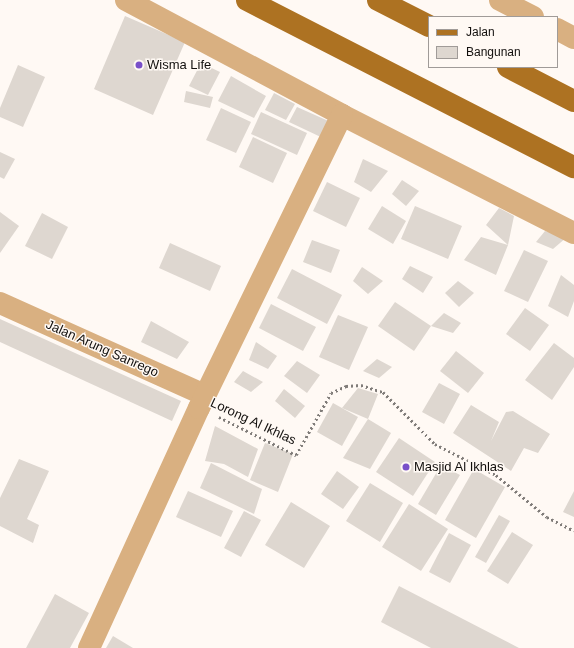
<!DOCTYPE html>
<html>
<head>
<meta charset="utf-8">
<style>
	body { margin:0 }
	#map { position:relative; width:574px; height:648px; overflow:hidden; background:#fff9f4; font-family:Helvetica,sans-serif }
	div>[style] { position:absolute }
	.building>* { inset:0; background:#ded7d0 }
	.path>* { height:2.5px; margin-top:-1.25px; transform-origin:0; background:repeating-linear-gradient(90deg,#807c79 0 2px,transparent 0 5px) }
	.minor>* { height:22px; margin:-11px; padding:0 11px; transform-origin:11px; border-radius:11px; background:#d9b081 }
	.major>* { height:22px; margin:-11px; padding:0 11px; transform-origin:11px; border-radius:11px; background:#ad7222 }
	.dots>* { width:11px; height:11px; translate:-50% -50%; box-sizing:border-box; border:2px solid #fff9f4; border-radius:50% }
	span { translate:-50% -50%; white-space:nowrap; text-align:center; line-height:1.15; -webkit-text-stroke:3px #fff9f4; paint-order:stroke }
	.poi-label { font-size:13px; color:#120f0d }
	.left { translate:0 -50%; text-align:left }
	.street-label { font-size:13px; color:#120f0d }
	.legend { position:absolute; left:428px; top:16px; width:130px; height:52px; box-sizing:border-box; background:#fff9f4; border:1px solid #a09b98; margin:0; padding:5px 7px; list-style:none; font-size:12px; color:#120f0d }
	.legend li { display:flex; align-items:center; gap:8px; height:20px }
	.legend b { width:20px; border:1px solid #a09b98 }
</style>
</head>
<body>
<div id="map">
	<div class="building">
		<i style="clip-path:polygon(125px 16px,185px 42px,153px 115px,94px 89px)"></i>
		<i style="clip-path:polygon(201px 63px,220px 72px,208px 95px,189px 86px)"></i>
		<i style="clip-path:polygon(18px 65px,45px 77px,23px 127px,0 117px,0 108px)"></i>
		<i style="clip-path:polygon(231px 76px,266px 96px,254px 118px,218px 101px)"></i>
		<i style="clip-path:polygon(186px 91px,213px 97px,210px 108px,184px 102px)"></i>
		<i style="clip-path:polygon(274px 93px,295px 104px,286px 120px,265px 110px)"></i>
		<i style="clip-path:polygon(297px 107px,333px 123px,325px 139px,289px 122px)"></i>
		<i style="clip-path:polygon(221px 108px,251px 122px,236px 153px,206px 140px)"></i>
		<i style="clip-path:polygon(261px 112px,307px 133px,297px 155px,251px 134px)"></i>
		<i style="clip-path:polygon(253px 137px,287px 153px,273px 183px,239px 167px)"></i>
		<i style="clip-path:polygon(0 152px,15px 159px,4px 179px,0 177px)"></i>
		<i style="clip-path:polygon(363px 159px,388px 171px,371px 192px,354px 182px)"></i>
		<i style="clip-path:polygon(402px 180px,419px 191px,406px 206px,392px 194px)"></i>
		<i style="clip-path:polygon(327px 182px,360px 198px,346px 227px,313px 211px)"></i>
		<i style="clip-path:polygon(382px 206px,406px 221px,393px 244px,368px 229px)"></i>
		<i style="clip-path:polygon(415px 206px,462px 226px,448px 259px,401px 239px)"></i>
		<i style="clip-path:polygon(499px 208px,514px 216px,508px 245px,496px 275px,464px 260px,481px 237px,508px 245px,486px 225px)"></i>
		<i style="clip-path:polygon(0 212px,19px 226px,0 253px)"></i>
		<i style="clip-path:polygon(42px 213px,68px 227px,52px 259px,25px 246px)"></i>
		<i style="clip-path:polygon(545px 231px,567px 237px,553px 249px,536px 242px)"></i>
		<i style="clip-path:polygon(312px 240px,340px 250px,331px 273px,303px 262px)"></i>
		<i style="clip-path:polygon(170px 243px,221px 266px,210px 291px,159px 268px)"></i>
		<i style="clip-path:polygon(524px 250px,548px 261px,528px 302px,504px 291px)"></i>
		<i style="clip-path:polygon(410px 266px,433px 277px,423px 293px,402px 279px)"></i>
		<i style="clip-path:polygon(362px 267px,383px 281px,368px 294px,353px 281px)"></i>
		<i style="clip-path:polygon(292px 269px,342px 295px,327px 324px,277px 298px)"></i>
		<i style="clip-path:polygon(561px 275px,574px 285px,574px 301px,568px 317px,548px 306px)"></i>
		<i style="clip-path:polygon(458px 281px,474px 293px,459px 307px,445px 293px)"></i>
		<i style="clip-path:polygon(395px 302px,431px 326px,414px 351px,378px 326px)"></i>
		<i style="clip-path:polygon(271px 304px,316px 327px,303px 351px,259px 328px)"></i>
		<i style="clip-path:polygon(525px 308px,549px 325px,530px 351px,506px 334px)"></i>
		<i style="clip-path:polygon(444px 313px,461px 323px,453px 333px,431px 326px)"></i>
		<i style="clip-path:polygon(338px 315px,368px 327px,349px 370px,319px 357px)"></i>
		<i style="clip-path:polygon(0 319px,181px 401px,172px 421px,0 342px)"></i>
		<i style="clip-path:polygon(151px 321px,189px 342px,177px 359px,141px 342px)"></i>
		<i style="clip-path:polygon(256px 342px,277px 356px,268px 369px,249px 360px)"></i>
		<i style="clip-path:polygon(554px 343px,574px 358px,574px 367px,552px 400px,525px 380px)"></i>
		<i style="clip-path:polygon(456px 351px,484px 373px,468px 393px,440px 371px)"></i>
		<i style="clip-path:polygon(377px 359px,392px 367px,379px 378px,363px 371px)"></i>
		<i style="clip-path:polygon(297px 361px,320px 375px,307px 393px,284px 376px)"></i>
		<i style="clip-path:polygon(243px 371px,263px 382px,251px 392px,234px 382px)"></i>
		<i style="clip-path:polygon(439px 383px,460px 394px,444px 424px,422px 412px)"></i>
		<i style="clip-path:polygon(358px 388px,378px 394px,368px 419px,342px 408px)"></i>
		<i style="clip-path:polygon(284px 389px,305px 406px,295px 418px,275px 401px)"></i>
		<i style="clip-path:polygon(333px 403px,358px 417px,342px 446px,317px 432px)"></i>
		<i style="clip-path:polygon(471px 405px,499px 422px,491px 441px,506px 412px,513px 411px,550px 434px,538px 453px,524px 448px,511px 471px,453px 433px)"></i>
		<i style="clip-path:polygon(368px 419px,391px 433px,370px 469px,343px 458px)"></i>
		<i style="clip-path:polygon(215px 426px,258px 449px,248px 477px,224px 464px,205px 461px)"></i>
		<i style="clip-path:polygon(399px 438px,435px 462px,413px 496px,376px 472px)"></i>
		<i style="clip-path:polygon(265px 443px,293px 454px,278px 492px,250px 480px)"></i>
		<i style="clip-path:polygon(19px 459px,49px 471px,27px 519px,39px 525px,33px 543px,0 526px,0 498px)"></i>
		<i style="clip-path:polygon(211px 463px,262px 489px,254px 514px,200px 488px)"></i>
		<i style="clip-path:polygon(441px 465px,460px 475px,436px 515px,418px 504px)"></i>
		<i style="clip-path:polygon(474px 469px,505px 487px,476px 538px,445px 520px)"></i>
		<i style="clip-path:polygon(337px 471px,359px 487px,343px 509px,321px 494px)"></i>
		<i style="clip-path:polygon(370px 483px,403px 503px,380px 542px,346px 521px)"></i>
		<i style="clip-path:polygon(188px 491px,233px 511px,221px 537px,176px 517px)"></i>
		<i style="clip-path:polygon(574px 491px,574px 517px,563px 512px)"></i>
		<i style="clip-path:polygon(291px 502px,330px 526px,304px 568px,265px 545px)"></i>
		<i style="clip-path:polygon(409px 504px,448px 529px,421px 571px,382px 547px)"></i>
		<i style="clip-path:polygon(244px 511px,261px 520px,241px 557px,224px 548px)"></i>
		<i style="clip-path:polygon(499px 515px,510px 521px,486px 563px,475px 557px)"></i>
		<i style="clip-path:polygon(512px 532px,533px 545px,508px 584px,487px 571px)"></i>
		<i style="clip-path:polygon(449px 533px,471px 545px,450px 583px,429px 572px)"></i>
		<i style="clip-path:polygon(399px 586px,519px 648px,431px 648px,381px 622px)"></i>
		<i style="clip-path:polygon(55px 594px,89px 613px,70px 648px,26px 648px)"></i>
		<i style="clip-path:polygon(113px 636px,133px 648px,106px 648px)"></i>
	</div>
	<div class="path">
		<i style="left:219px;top:417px;width:86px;rotate:26.3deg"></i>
		<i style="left:296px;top:455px;width:71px;rotate:-60.6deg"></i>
		<i style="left:331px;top:393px;width:17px;rotate:-25deg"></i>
		<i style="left:346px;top:386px;width:15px;rotate:-4deg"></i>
		<i style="left:361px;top:385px;width:23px;rotate:18deg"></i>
		<i style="left:383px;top:392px;width:74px;rotate:45deg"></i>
		<i style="left:435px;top:444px;width:68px;rotate:26.9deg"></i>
		<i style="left:496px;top:475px;width:66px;rotate:39.5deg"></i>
		<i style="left:547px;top:517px;width:30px;rotate:27deg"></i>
	</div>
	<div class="minor">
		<i style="left:126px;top:0;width:245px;rotate:28deg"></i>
		<i style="left:342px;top:115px;width:260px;rotate:27deg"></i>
		<i style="left:500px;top:0;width:37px;rotate:27deg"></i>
		<i style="left:557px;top:29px;width:19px;rotate:28deg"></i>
		<i style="left:0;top:303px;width:225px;rotate:24.2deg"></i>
		<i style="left:89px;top:648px;width:264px;rotate:-65.4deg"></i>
		<i style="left:199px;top:408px;width:326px;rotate:-64deg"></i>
	</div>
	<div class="major">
		<i style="left:247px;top:0;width:367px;rotate:27.1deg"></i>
		<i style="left:378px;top:0;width:57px;rotate:27deg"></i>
		<i style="left:508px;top:67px;width:74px;rotate:27.3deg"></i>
	</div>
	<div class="dots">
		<i style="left:139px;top:65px;background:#7950c9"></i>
		<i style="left:406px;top:467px;background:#7950c9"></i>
	</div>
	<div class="poi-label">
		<span class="left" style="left:147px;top:65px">Wisma Life</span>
		<span class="left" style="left:414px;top:467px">Masjid Al Ikhlas</span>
	</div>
	<div class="street-label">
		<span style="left:102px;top:349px;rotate:24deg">Jalan Arung Sanrego</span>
		<span style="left:253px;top:422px;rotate:25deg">Lorong Al Ikhlas</span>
	</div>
	<ul class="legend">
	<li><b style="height:5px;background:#ad7222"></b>Jalan</li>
	<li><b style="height:11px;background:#ded7d0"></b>Bangunan</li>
	</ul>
</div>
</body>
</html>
